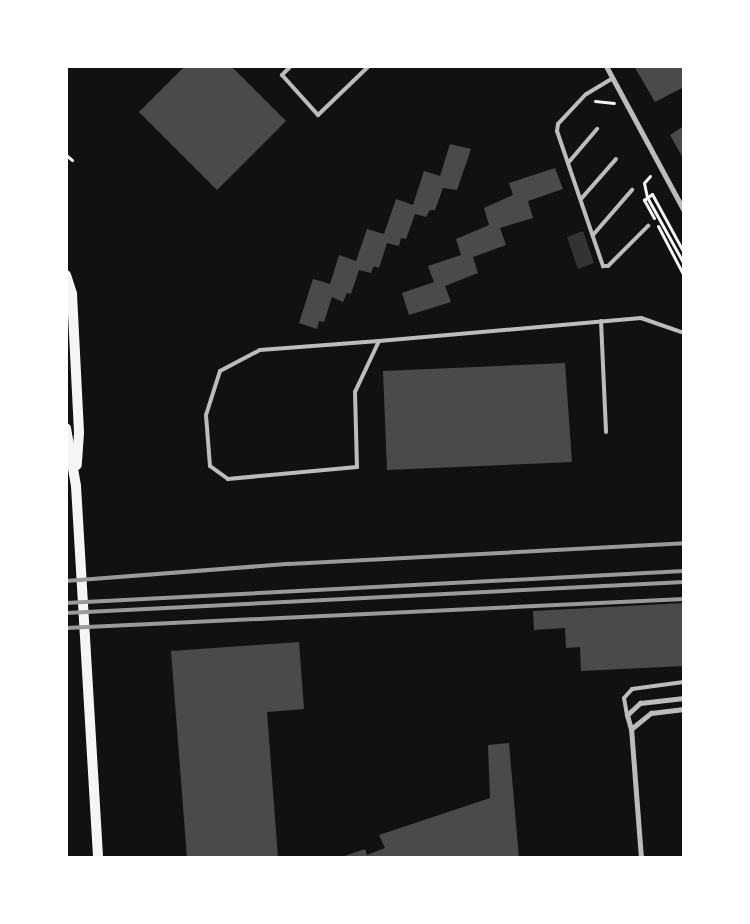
<!DOCTYPE html>
<html>
<head>
<meta charset="utf-8">
<style>
	body { margin:0 }
	#map { position:relative; width:750px; height:924px; overflow:hidden; background:#111; font-family:Rubik,sans-serif }
	div>[style] { position:absolute }
	.water>* { inset:0; background:#333 }
	.building>* { inset:0; background:#4a4a4a }
	.path>* { height:3px; margin:-1.5px; padding:0 1.5px; transform-origin:1.5px; border-radius:1.5px; background:#f5f5f5 }
	.service>* { height:4px; margin:-2px; padding:0 2px; transform-origin:2px; border-radius:2px; background:#bcbcbc }
	.minor>* { height:5px; margin:-2.5px; padding:0 2.5px; transform-origin:2.5px; border-radius:2.5px; background:#bcbcbc }
	.secondary>* { height:10px; margin:-5px; padding:0 5px; transform-origin:5px; border-radius:5px; background:#f5f5f5 }
	.rail>* { height:4px; margin:-2px; padding:0 2px; transform-origin:2px; border-radius:2px; background:#9a9a9a }
	span { translate:-50% -50%; white-space:nowrap; text-align:center; line-height:1.15; -webkit-text-stroke:5px #fff; paint-order:stroke }
	.frame { position:absolute; inset:0; border:68px solid #fff; pointer-events:none }
</style>
</head>
<body>
<div id="map">
	<div class="water">
		<i style="clip-path:polygon(583px 231px,594px 263px,578px 269px,567px 237px)"></i>
	</div>
	<div class="building">
		<i style="clip-path:polygon(185px 66px,231px 66px,286px 121px,217px 190px,139px 112px)"></i>
		<i style="clip-path:polygon(634px 66px,684px 66px,684px 87px,655px 102px)"></i>
		<i style="clip-path:polygon(684px 126px,684px 160px,670px 135px)"></i>
		<i style="clip-path:polygon(450px 144px,471px 149px,457px 190px,443px 188px,435px 210px,430px 210px,426px 217px,415px 214px,406px 239px,401px 238px,399px 246px,387px 243px,379px 268px,374px 266px,371px 273px,359px 270px,351px 294px,347px 293px,343px 302px,332px 297px,324px 322px,319px 321px,317px 329px,299px 323px,313px 279px,330px 284px,339px 255px,356px 261px,367px 229px,384px 234px,396px 199px,413px 205px,424px 171px,440px 176px)"></i>
		<i style="clip-path:polygon(555px 168px,563px 189px,528px 201px,533px 218px,500px 228px,506px 245px,473px 257px,478px 273px,445px 286px,451px 302px,409px 315px,402px 293px,434px 282px,428px 266px,461px 255px,456px 239px,489px 225px,484px 208px,513px 195px,509px 183px)"></i>
		<i style="clip-path:polygon(565px 363px,572px 462px,387px 470px,383px 371px)"></i>
		<i style="clip-path:polygon(684px 603px,684px 666px,581px 671px,580px 647px,566px 648px,565px 628px,534px 630px,533px 611px)"></i>
		<i style="clip-path:polygon(299px 642px,304px 709px,267px 712px,278px 858px,187px 858px,171px 651px)"></i>
		<i style="clip-path:polygon(509px 743px,519px 858px,339px 858px,365px 849px,367px 855px,385px 848px,379px 835px,490px 798px,488px 745px)"></i>
	</div>
	<div class="path">
		<i style="left:595px;top:101px;width:19px;rotate:6deg"></i>
		<i style="left:66px;top:155px;width:8px;rotate:40deg"></i>
		<i style="left:650px;top:176px;width:9px;rotate:131deg"></i>
		<i style="left:644px;top:183px;width:14px;rotate:78deg"></i>
		<i style="left:647px;top:197px;width:77px;rotate:61.1deg"></i>
		<i style="left:654px;top:218px;width:21px;rotate:-119deg"></i>
		<i style="left:644px;top:200px;width:10px;rotate:-37deg"></i>
		<i style="left:652px;top:194px;width:67px;rotate:61.5deg"></i>
		<i style="left:658px;top:226px;width:56px;rotate:62.5deg"></i>
	</div>
	<div class="service">
		<i style="left:291px;top:66px;width:13px;rotate:135deg"></i>
		<i style="left:282px;top:75px;width:54px;rotate:48deg"></i>
		<i style="left:318px;top:115px;width:71px;rotate:-43.9deg"></i>
		<i style="left:613px;top:78px;width:31px;rotate:149deg"></i>
		<i style="left:586px;top:94px;width:41px;rotate:133deg"></i>
		<i style="left:558px;top:124px;width:7px;rotate:98deg"></i>
		<i style="left:557px;top:131px;width:143px;rotate:71.2deg"></i>
		<i style="left:603px;top:266px;width:5px"></i>
		<i style="left:608px;top:266px;width:57px;rotate:-45deg"></i>
		<i style="left:568px;top:163px;width:45px;rotate:-49.5deg"></i>
		<i style="left:581px;top:199px;width:53px;rotate:-48.8deg"></i>
		<i style="left:593px;top:235px;width:60px;rotate:-49.1deg"></i>
		<i style="left:601px;top:321px;width:111px;rotate:87.4deg"></i>
		<i style="left:379px;top:341px;width:56px;rotate:115.2deg"></i>
		<i style="left:355px;top:392px;width:75px;rotate:88.5deg"></i>
		<i style="left:357px;top:467px;width:130px;rotate:174.7deg"></i>
		<i style="left:228px;top:479px;width:22px;rotate:-144deg"></i>
		<i style="left:210px;top:466px;width:51px;rotate:-94.5deg"></i>
		<i style="left:206px;top:415px;width:46px;rotate:-72.3deg"></i>
		<i style="left:220px;top:371px;width:45px;rotate:-27.7deg"></i>
		<i style="left:260px;top:350px;width:119px;rotate:-4.3deg"></i>
		<i style="left:379px;top:341px;width:263px;rotate:-5deg"></i>
		<i style="left:641px;top:318px;width:46px;rotate:19.2deg"></i>
		<i style="left:627px;top:715px;width:17px;rotate:-100deg"></i>
		<i style="left:624px;top:698px;width:12px;rotate:-48deg"></i>
		<i style="left:632px;top:689px;width:52px;rotate:-7.7deg"></i>
	</div>
	<div class="minor">
		<i style="left:606px;top:66px;width:165px;rotate:61.7deg"></i>
		<i style="left:631px;top:729px;width:26px;rotate:-39deg"></i>
		<i style="left:651px;top:713px;width:33px;rotate:-7deg"></i>
		<i style="left:641px;top:858px;width:129px;rotate:-94.4deg"></i>
		<i style="left:631px;top:729px;width:15px;rotate:-106deg"></i>
		<i style="left:627px;top:715px;width:18px;rotate:-43deg"></i>
		<i style="left:640px;top:703px;width:44px;rotate:-6.5deg"></i>
	</div>
	<div class="secondary">
		<i style="left:66px;top:275px;width:20px;rotate:72deg"></i>
		<i style="left:72px;top:294px;width:139px;rotate:87.1deg"></i>
		<i style="left:79px;top:433px;width:32px;rotate:94deg"></i>
		<i style="left:66px;top:428px;width:59px;rotate:80.2deg"></i>
		<i style="left:76px;top:486px;width:373px;rotate:86.6deg"></i>
	</div>
	<div class="rail">
		<i style="left:66px;top:581px;width:224px;rotate:-4.4deg"></i>
		<i style="left:289px;top:564px;width:396px;rotate:-3deg"></i>
		<i style="left:66px;top:603px;width:619px;rotate:-2.96deg"></i>
		<i style="left:66px;top:613px;width:619px;rotate:-2.87deg"></i>
		<i style="left:66px;top:628px;width:619px;rotate:-2.69deg"></i>
	</div>
	<div class="frame"></div>
</div>
</body>
</html>
